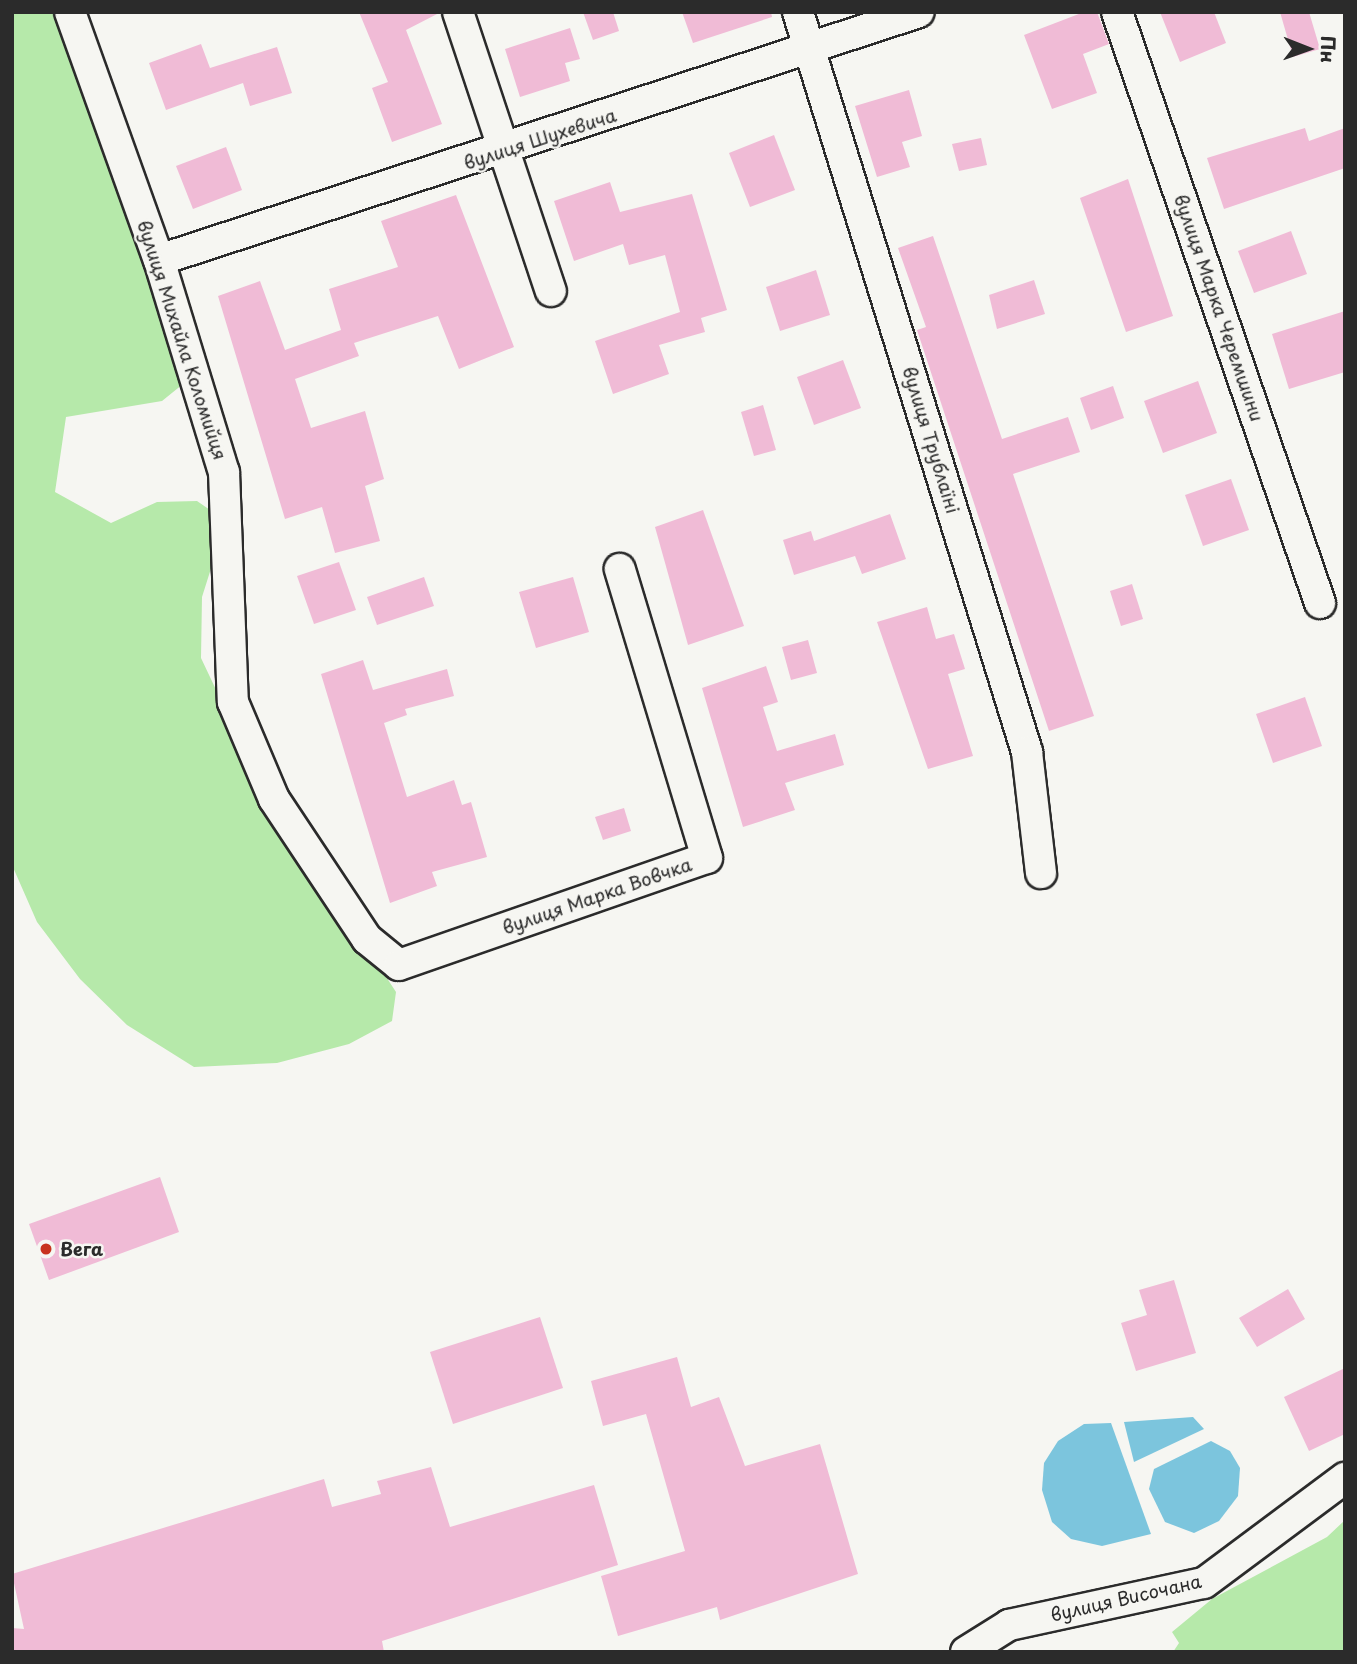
<!DOCTYPE html>
<html>
<head>
<meta charset="utf-8">
<style>
	body { margin:0 }
	#map { position:relative; width:1357px; height:1664px; overflow:hidden; background:#f6f6f2; font-family:"Playpen Sans",sans-serif }
	div>[style] { position:absolute }
	.green>* { inset:0; background:#b6e9aa }
	.water>* { inset:0; background:#7cc5dd }
	.building>* { inset:0; background:#f0bbd6 }
	.roads { filter:drop-shadow(2px 0 #2b2b2b) drop-shadow(-2px 0 #2b2b2b) drop-shadow(0 2px #2b2b2b) drop-shadow(0 -2px #2b2b2b) }
	.minor>* { height:30px; margin:-15px; padding:0 15px; transform-origin:15px; border-radius:15px; background:#f6f6f2 }
	.dots>* { width:19px; height:19px; translate:-50% -50%; box-sizing:border-box; border:4px solid #f6f6f2; border-radius:50% }
	span { translate:-50% -50%; white-space:nowrap; text-align:center; line-height:1.15; -webkit-text-stroke:5px #f6f6f2; paint-order:stroke }
	.street-label { font-size:18px; color:#2b2b2b }
	.poi-label { font-size:18px; color:#2b2b2b; font-weight:700 }
	.left { translate:0 -50%; text-align:left }
	.frame { position:absolute; inset:0; border:14px solid #2b2b2b; pointer-events:none }
	.north { position:absolute; left:1273px; top:14px; width:70px; height:70px; -webkit-text-stroke:5px #f6f6f2; paint-order:stroke; rotate:91deg; font-size:19px; font-weight:700; line-height:28px; text-align:center; color:#2b2b2b }
	.north::after { content:''; display:block; margin:auto; width:24px; height:32px; background:#2b2b2b; clip-path:polygon(50% 0,100% 100%,50% 72%,0 100%) }
</style>
</head>
<body>
<div id="map">
	<div class="green">
		<i style="clip-path:polygon(12px 12px,64px 12px,188px 380px,162px 401px,66px 417px,55px 492px,111px 523px,157px 502px,197px 501px,226px 521px,202px 597px,201px 658px,263px 789px,396px 992px,392px 1021px,349px 1044px,277px 1063px,194px 1067px,127px 1025px,80px 979px,37px 922px,12px 865px)"></i>
		<i style="clip-path:polygon(1345px 1520px,1345px 1652px,1173px 1652px,1179px 1643px,1172px 1632px,1212px 1599px,1327px 1537px)"></i>
	</div>
	<div class="water">
		<i style="clip-path:polygon(1193px 1417px,1204px 1429px,1134px 1462px,1124px 1422px)"></i>
		<i style="clip-path:polygon(1111px 1423px,1151px 1534px,1102px 1546px,1071px 1539px,1052px 1522px,1042px 1490px,1044px 1463px,1058px 1441px,1084px 1424px)"></i>
		<i style="clip-path:polygon(1211px 1441px,1230px 1451px,1240px 1468px,1238px 1496px,1219px 1521px,1194px 1533px,1165px 1522px,1149px 1489px,1154px 1469px)"></i>
	</div>
	<div class="building">
		<i style="clip-path:polygon(359px 12px,441px 12px,406px 30px,442px 124px,392px 142px,372px 88px,388px 82px)"></i>
		<i style="clip-path:polygon(583px 12px,613px 12px,619px 31px,593px 40px)"></i>
		<i style="clip-path:polygon(682px 12px,771px 12px,772px 17px,693px 43px)"></i>
		<i style="clip-path:polygon(1084px 12px,1097px 12px,1109px 44px,1083px 54px,1097px 93px,1052px 109px,1024px 35px)"></i>
		<i style="clip-path:polygon(1160px 12px,1214px 12px,1226px 43px,1180px 62px)"></i>
		<i style="clip-path:polygon(1280px 12px,1309px 12px,1320px 49px,1293px 57px)"></i>
		<i style="clip-path:polygon(570px 28px,580px 59px,565px 63px,570px 81px,520px 97px,505px 49px)"></i>
		<i style="clip-path:polygon(201px 44px,210px 68px,277px 47px,292px 93px,250px 106px,243px 83px,166px 110px,149px 63px)"></i>
		<i style="clip-path:polygon(909px 90px,922px 136px,902px 142px,910px 167px,877px 177px,855px 106px)"></i>
		<i style="clip-path:polygon(1305px 128px,1309px 141px,1345px 128px,1345px 168px,1224px 209px,1207px 158px)"></i>
		<i style="clip-path:polygon(774px 135px,795px 190px,750px 207px,729px 153px)"></i>
		<i style="clip-path:polygon(981px 138px,987px 165px,959px 171px,952px 144px)"></i>
		<i style="clip-path:polygon(226px 147px,242px 190px,193px 209px,176px 166px)"></i>
		<i style="clip-path:polygon(1128px 179px,1173px 316px,1126px 332px,1080px 198px)"></i>
		<i style="clip-path:polygon(610px 182px,620px 212px,692px 194px,727px 310px,701px 318px,705px 332px,659px 345px,669px 374px,613px 394px,595px 341px,680px 312px,665px 255px,629px 265px,623px 244px,574px 261px,554px 201px)"></i>
		<i style="clip-path:polygon(456px 195px,514px 347px,459px 369px,438px 316px,354px 343px,359px 356px,295px 379px,311px 428px,365px 411px,384px 479px,365px 486px,380px 541px,335px 553px,322px 507px,285px 519px,218px 296px,260px 281px,285px 350px,341px 330px,329px 289px,398px 267px,381px 221px)"></i>
		<i style="clip-path:polygon(1291px 231px,1307px 274px,1254px 293px,1238px 251px)"></i>
		<i style="clip-path:polygon(933px 236px,1002px 439px,1068px 417px,1080px 452px,1013px 474px,1094px 716px,1049px 731px,917px 330px,926px 327px,898px 248px)"></i>
		<i style="clip-path:polygon(816px 270px,830px 315px,780px 331px,766px 287px)"></i>
		<i style="clip-path:polygon(1034px 280px,1045px 314px,997px 329px,989px 295px)"></i>
		<i style="clip-path:polygon(1345px 311px,1345px 372px,1289px 389px,1272px 334px)"></i>
		<i style="clip-path:polygon(843px 360px,861px 408px,814px 425px,797px 377px)"></i>
		<i style="clip-path:polygon(1198px 381px,1217px 433px,1163px 453px,1144px 401px)"></i>
		<i style="clip-path:polygon(1113px 386px,1124px 418px,1091px 430px,1080px 398px)"></i>
		<i style="clip-path:polygon(763px 405px,776px 450px,754px 456px,741px 412px)"></i>
		<i style="clip-path:polygon(1231px 479px,1249px 530px,1203px 546px,1185px 495px)"></i>
		<i style="clip-path:polygon(703px 510px,744px 626px,688px 645px,655px 527px)"></i>
		<i style="clip-path:polygon(890px 514px,906px 559px,862px 574px,855px 556px,794px 575px,783px 540px,811px 531px,814px 541px)"></i>
		<i style="clip-path:polygon(339px 562px,356px 610px,314px 624px,297px 576px)"></i>
		<i style="clip-path:polygon(424px 577px,434px 606px,377px 625px,367px 597px)"></i>
		<i style="clip-path:polygon(573px 577px,589px 632px,536px 648px,519px 592px)"></i>
		<i style="clip-path:polygon(1132px 584px,1143px 619px,1121px 626px,1110px 591px)"></i>
		<i style="clip-path:polygon(927px 607px,936px 639px,954px 634px,965px 669px,948px 674px,973px 756px,928px 769px,877px 622px)"></i>
		<i style="clip-path:polygon(808px 640px,817px 673px,791px 680px,782px 647px)"></i>
		<i style="clip-path:polygon(363px 660px,373px 690px,447px 669px,454px 696px,405px 709px,407px 715px,384px 723px,407px 797px,454px 780px,462px 805px,471px 802px,487px 857px,432px 872px,437px 886px,390px 903px,321px 674px)"></i>
		<i style="clip-path:polygon(766px 666px,778px 702px,763px 707px,777px 751px,835px 734px,844px 765px,785px 783px,795px 810px,743px 827px,702px 688px)"></i>
		<i style="clip-path:polygon(1305px 697px,1322px 746px,1273px 763px,1256px 714px)"></i>
		<i style="clip-path:polygon(624px 808px,631px 831px,603px 840px,595px 817px)"></i>
		<i style="clip-path:polygon(160px 1177px,179px 1232px,49px 1280px,29px 1224px)"></i>
		<i style="clip-path:polygon(1174px 1280px,1196px 1353px,1136px 1371px,1121px 1323px,1147px 1315px,1139px 1290px)"></i>
		<i style="clip-path:polygon(1288px 1289px,1305px 1319px,1257px 1347px,1239px 1318px)"></i>
		<i style="clip-path:polygon(540px 1317px,563px 1388px,453px 1424px,430px 1352px)"></i>
		<i style="clip-path:polygon(677px 1357px,691px 1407px,719px 1397px,745px 1466px,820px 1444px,858px 1574px,720px 1620px,717px 1607px,618px 1636px,601px 1576px,685px 1551px,646px 1414px,603px 1426px,591px 1381px)"></i>
		<i style="clip-path:polygon(1345px 1368px,1345px 1434px,1309px 1451px,1284px 1397px)"></i>
		<i style="clip-path:polygon(431px 1467px,450px 1527px,594px 1485px,618px 1565px,382px 1641px,384px 1652px,12px 1652px,12px 1628px,24px 1629px,12px 1574px,324px 1479px,332px 1507px,381px 1494px,377px 1481px)"></i>
	</div>
	<div class="roads">
		<div class="minor">
			<i style="left:70px;top:12px;width:263px;rotate:70.3deg"></i>
			<i style="left:159px;top:260px;width:222px;rotate:73deg"></i>
			<i style="left:224px;top:472px;width:230px;rotate:87.8deg"></i>
			<i style="left:233px;top:702px;width:105px;rotate:67.1deg"></i>
			<i style="left:274px;top:799px;width:168px;rotate:56.4deg"></i>
			<i style="left:367px;top:939px;width:41px;rotate:39.1deg"></i>
			<i style="left:399px;top:965px;width:326px;rotate:-19.2deg"></i>
			<i style="left:707px;top:858px;width:302px;rotate:-106.8deg"></i>
			<i style="left:458px;top:12px;width:294px;rotate:71.6deg"></i>
			<i style="left:798px;top:12px;width:775px;rotate:72.8deg"></i>
			<i style="left:1027px;top:752px;width:122px;rotate:83.4deg"></i>
			<i style="left:1117px;top:12px;width:625px;rotate:71.04deg"></i>
			<i style="left:159px;top:260px;width:799px;rotate:-18.07deg"></i>
			<i style="left:966px;top:1652px;width:51px;rotate:-32.1deg"></i>
			<i style="left:1009px;top:1625px;width:199px;rotate:-12.2deg"></i>
			<i style="left:1204px;top:1583px;width:176px;rotate:-36.7deg"></i>
		</div>
	</div>
	<div class="dots">
		<i style="left:46px;top:1249px;background:#c8321e"></i>
	</div>
	<div class="street-label">
		<span style="left:540px;top:139px;rotate:-18deg">вулиця Шухевича</span>
		<span style="left:1219px;top:308px;rotate:71deg">вулиця Марка Черемшини</span>
		<span style="left:182px;top:340px;rotate:72deg">вулиця Михайла Коломийця</span>
		<span style="left:931px;top:440px;rotate:73deg">вулиця Трублаїні</span>
		<span style="left:597px;top:896px;rotate:-19deg">вулиця Марка Вовчка</span>
		<span style="left:1126px;top:1598px;rotate:-13deg">вулиця Височана</span>
	</div>
	<div class="poi-label">
		<span class="left" style="left:60px;top:1249px">Вега</span>
	</div>
	<div class="frame"></div>
	<div class="north">Пн</div>
</div>
</body>
</html>
